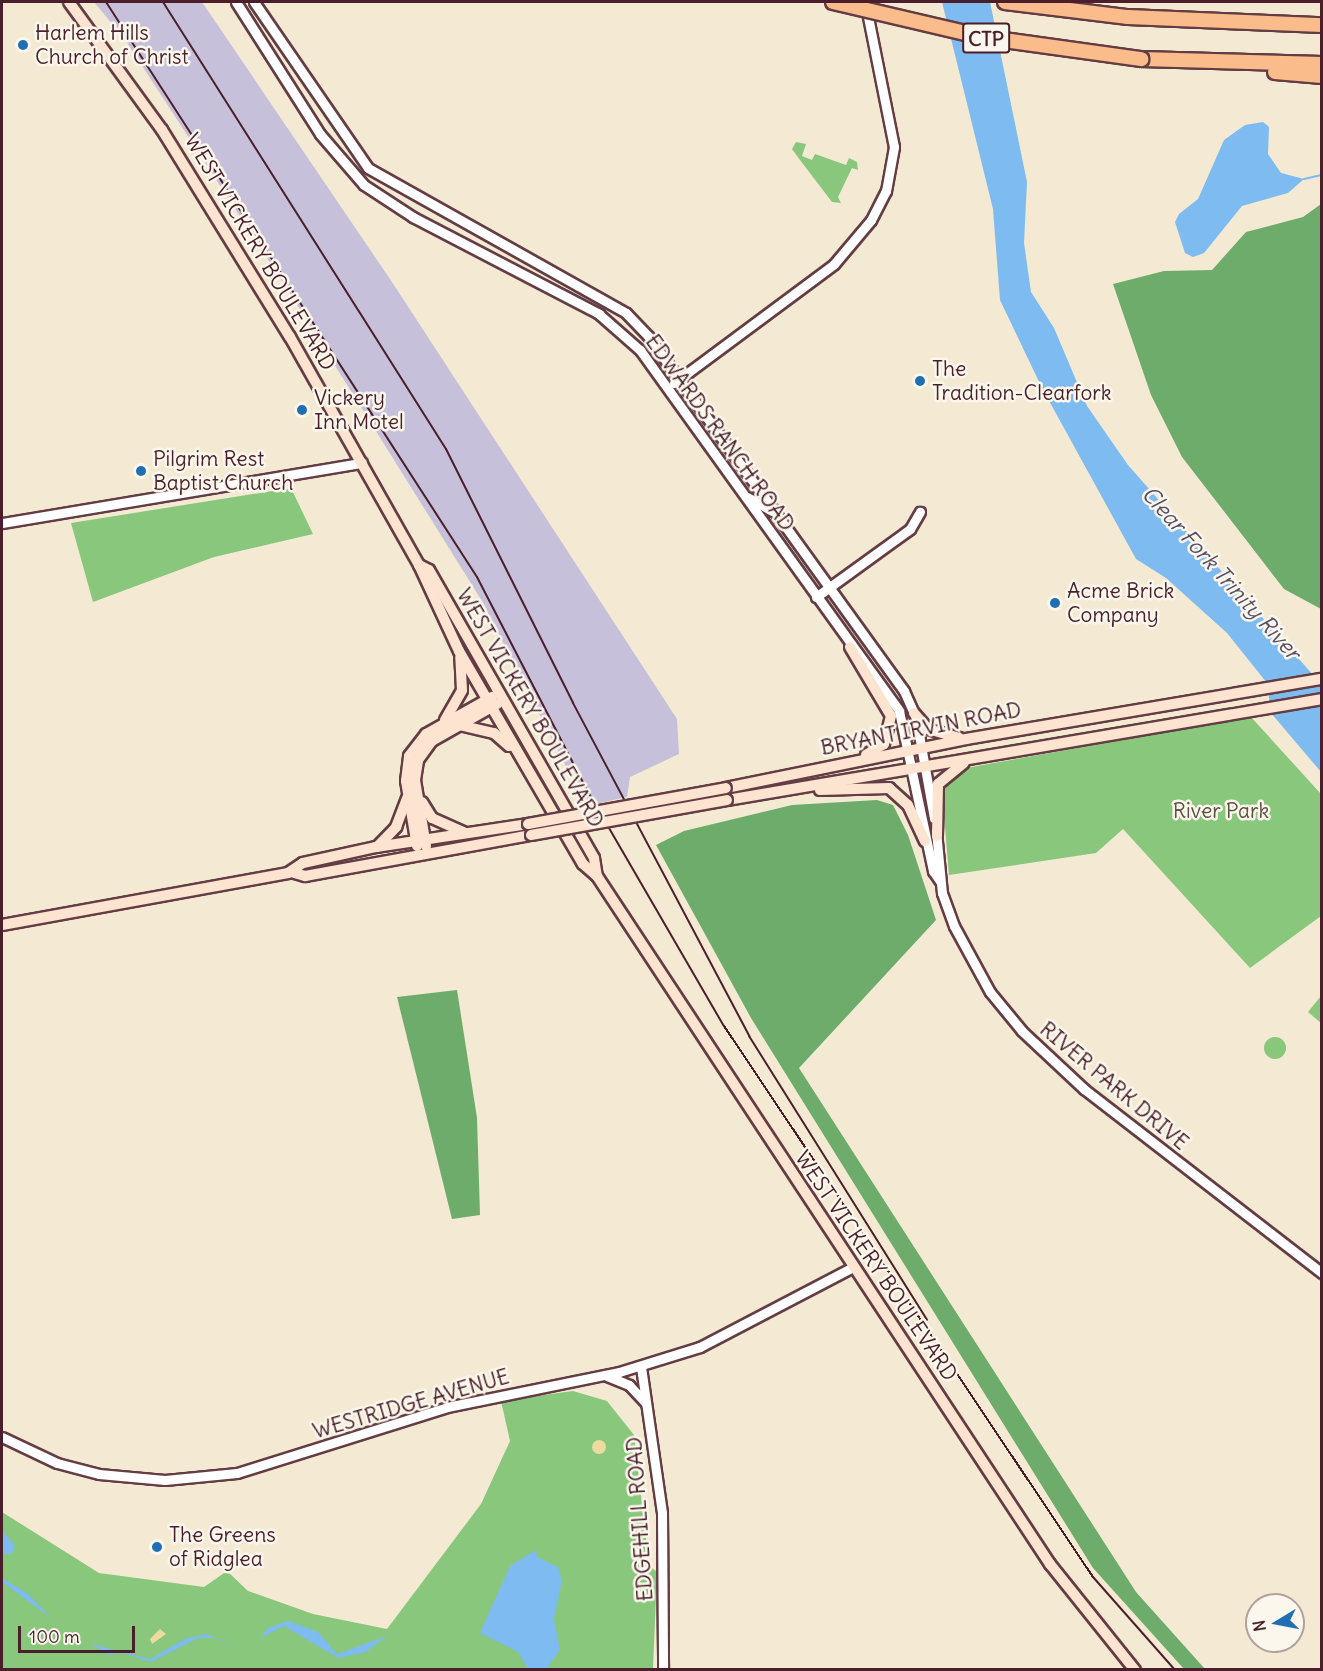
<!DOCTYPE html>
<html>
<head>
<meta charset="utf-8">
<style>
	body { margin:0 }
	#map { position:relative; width:1323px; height:1671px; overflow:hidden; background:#f4e9d2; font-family:Delius,sans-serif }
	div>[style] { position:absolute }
	.industrial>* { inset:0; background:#c6c0da }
	.green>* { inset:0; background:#89c77d }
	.round { border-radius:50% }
	.forest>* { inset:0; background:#6eac6c }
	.sand>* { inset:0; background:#eeda9e }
	.water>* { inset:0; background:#7dbbf0 }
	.stream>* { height:2px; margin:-1px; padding:0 1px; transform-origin:1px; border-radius:1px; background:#7dbbf0 }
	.roads { filter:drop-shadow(2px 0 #643d44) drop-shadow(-2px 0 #643d44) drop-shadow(0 2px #643d44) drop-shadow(0 -2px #643d44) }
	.tertiary>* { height:9px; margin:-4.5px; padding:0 4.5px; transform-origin:4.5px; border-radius:4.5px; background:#fff }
	.secondary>* { height:10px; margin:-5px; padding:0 5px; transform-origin:5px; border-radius:5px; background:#fde4d0 }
	.motorway>* { height:14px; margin:-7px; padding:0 7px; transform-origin:7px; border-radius:7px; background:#f9bc8a }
	.rail>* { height:2px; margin:-1px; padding:0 1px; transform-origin:1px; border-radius:1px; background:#4a1f2b }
	.bridges { filter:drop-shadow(2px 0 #643d44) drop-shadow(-2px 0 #643d44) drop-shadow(0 2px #643d44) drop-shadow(0 -2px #643d44) }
	.secondary-bridge>* { height:10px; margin:-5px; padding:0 5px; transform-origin:5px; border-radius:5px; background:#fde4d0 }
	.motorway-bridge>* { height:14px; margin:-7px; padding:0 7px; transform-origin:7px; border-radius:7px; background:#f9bc8a }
	.dots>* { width:16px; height:16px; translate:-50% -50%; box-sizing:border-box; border:3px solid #fbf7ec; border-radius:50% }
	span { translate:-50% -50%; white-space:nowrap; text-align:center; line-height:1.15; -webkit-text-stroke:5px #fbf7ec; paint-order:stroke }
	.shield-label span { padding:2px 4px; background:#fbf7ec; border:2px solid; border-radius:4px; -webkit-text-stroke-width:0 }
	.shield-label { font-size:20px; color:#4a1f2b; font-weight:700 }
	.poi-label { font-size:21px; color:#4a1f2b }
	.left { translate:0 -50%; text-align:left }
	.street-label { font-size:21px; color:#4a1f2b }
	.park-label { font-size:21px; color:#5d5144 }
	.water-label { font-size:22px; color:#594e66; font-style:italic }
	.frame { position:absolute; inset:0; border:3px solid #4a1f2b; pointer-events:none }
	.north { position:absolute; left:1245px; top:1593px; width:60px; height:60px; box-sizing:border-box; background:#fbf7ec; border:2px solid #b4a19f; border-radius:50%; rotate:260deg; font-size:16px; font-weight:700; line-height:24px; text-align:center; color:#4a1f2b }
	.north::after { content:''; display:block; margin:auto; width:21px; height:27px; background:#1f6fb2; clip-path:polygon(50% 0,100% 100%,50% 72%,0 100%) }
	.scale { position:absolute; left:18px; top:1626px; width:117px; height:27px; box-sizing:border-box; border:3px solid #4a1f2b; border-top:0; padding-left:8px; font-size:18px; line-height:21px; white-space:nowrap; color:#4a1f2b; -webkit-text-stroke:4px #fbf7ec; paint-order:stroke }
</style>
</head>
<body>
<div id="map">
	<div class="industrial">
		<i style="clip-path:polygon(94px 2px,202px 2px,392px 282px,677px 719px,679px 754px,630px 777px,627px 797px,586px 806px,482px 601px,286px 287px,124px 38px)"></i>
	</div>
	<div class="green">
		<i style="clip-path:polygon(796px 142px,806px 144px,802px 156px,812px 160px,815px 154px,846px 165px,849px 158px,857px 162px,858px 170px,852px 168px,838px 197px,841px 203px,832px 202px,800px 160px,792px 149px)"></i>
		<i style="clip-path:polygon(291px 488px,313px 534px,214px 557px,93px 602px,71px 523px)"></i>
		<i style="clip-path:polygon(1251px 717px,1321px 794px,1321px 916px,1250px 968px,1123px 829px,1096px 853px,949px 875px,942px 791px,966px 768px)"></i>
		<i style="clip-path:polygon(1321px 996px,1321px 1023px,1308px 1012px)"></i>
		<i class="round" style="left:1264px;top:1037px;width:22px;height:22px"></i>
		<i style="clip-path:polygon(573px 1391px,607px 1401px,634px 1435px,649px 1565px,657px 1572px,653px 1669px,2px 1669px,2px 1512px,99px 1573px,204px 1587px,227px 1571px,248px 1591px,313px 1614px,387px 1629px,481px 1504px,510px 1441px,501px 1401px)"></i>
	</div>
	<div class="forest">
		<i style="clip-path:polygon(1321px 204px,1321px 609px,1284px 589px,1182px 457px,1151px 395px,1113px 284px,1164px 271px,1212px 270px,1246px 232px,1303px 217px)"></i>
		<i style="clip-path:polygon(877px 800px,893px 805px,908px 835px,936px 920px,799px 1068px,1136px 1592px,1205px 1669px,1184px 1669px,1093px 1568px,751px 1018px,656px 845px,684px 831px,792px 805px)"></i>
		<i style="clip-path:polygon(457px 990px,477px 1118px,480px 1215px,452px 1219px,397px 997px)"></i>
	</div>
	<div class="sand">
		<i class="round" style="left:592px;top:1440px;width:14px;height:14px"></i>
		<i style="clip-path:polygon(160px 1629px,166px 1634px,152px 1644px,150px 1639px)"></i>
	</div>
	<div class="water">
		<i style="clip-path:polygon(942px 2px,990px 2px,1027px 182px,1024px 243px,1031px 292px,1054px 328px,1087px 406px,1128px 465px,1321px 684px,1321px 772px,1271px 713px,1267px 683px,1227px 633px,1166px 578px,1136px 559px,1042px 388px,1000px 300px,993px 209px)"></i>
		<i style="clip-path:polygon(1263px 122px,1269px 127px,1268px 154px,1281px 173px,1304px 179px,1288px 193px,1242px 206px,1204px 253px,1193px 257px,1185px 253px,1175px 222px,1179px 214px,1198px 199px,1224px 140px,1245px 125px)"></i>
		<i style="clip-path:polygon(2px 1530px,15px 1546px,12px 1553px,2px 1555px)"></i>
		<i style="clip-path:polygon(536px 1550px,537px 1557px,558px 1567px,562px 1581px,554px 1619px,560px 1650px,546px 1669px,528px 1669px,518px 1652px,480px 1633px,510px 1566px)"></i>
		<i style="clip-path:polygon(2px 1578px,28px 1594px,51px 1618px,2px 1582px)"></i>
		<i style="clip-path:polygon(288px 1621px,318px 1632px,337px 1654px,387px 1636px,366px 1652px,338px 1658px,284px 1626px,260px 1638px,268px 1628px)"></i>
		<i style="clip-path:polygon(206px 1634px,244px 1651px,213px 1638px,198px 1638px,151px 1662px,122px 1653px,108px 1655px,91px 1644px,150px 1659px,185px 1639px)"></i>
	</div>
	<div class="stream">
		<i style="left:1304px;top:179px;width:18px;rotate:-13deg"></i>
	</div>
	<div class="roads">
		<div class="tertiary">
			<i style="left:236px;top:2px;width:156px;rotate:57.5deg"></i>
			<i style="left:320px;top:134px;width:67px;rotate:49.2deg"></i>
			<i style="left:364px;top:185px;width:59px;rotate:33.1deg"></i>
			<i style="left:413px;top:217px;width:210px;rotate:27.5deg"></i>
			<i style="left:599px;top:314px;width:55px;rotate:41.3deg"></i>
			<i style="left:640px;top:350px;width:444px;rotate:54.3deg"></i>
			<i style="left:899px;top:711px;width:164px;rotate:78deg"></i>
			<i style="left:933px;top:871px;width:12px;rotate:55deg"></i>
			<i style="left:254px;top:2px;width:201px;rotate:55.5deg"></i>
			<i style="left:368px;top:168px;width:296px;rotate:29.3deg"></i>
			<i style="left:626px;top:313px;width:32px;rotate:46deg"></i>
			<i style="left:648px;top:336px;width:438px;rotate:54.2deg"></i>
			<i style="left:904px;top:691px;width:30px;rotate:66deg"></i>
			<i style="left:916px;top:718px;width:102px;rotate:79.8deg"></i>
			<i style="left:674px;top:383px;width:199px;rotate:-36.6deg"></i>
			<i style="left:834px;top:264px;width:57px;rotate:-49.9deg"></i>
			<i style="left:871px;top:220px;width:33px;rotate:-63deg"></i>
			<i style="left:886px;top:191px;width:45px;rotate:-79.7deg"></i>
			<i style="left:894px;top:147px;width:148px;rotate:-101.3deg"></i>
			<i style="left:747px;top:497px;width:29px;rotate:29deg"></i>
			<i style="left:2px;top:523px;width:365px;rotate:-9.5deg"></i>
			<i style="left:816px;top:597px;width:116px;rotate:-35.9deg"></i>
			<i style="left:910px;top:529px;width:20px;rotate:-60deg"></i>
			<i style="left:936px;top:831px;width:62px;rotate:84.5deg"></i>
			<i style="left:942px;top:893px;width:35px;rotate:70deg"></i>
			<i style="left:954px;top:926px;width:75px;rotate:61.4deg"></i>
			<i style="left:990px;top:992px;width:50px;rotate:50.6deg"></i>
			<i style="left:1022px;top:1031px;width:85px;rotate:43.1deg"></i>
			<i style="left:1084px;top:1089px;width:301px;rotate:37.7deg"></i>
			<i style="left:641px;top:1367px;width:148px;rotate:81.8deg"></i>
			<i style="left:662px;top:1513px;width:157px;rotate:89.6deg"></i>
			<i style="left:607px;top:1376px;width:24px;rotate:22deg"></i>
			<i style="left:629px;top:1385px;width:25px;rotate:47deg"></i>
			<i style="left:2px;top:1437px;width:61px;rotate:25.3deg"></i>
			<i style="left:57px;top:1463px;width:43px;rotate:14.7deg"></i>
			<i style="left:99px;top:1474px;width:66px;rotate:5.2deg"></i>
			<i style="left:165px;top:1480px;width:72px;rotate:-5.6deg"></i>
			<i style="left:237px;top:1473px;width:220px;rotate:-17.4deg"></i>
			<i style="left:447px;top:1407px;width:176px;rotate:-11.5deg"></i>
			<i style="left:619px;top:1372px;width:85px;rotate:-17.2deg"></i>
			<i style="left:700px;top:1347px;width:173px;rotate:-27.6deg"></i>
		</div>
		<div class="secondary">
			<i style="left:69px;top:2px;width:158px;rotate:54deg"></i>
			<i style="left:162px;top:130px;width:243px;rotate:58.3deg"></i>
			<i style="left:290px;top:337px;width:262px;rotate:60.5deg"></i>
			<i style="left:419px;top:565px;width:95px;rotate:65.1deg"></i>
			<i style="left:459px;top:651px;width:246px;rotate:59.8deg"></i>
			<i style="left:583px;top:864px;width:18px;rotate:41deg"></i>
			<i style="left:597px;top:876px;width:824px;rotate:56.64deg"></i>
			<i style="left:1050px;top:1564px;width:136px;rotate:51.3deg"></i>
			<i style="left:419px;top:565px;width:11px;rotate:27deg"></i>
			<i style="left:429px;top:570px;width:332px;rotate:60.2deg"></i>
			<i style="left:594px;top:858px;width:18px;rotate:81deg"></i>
			<i style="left:850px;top:647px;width:80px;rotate:59.3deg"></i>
			<i style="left:891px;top:716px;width:29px;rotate:104deg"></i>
			<i style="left:884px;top:744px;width:21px;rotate:149deg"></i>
			<i style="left:914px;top:713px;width:21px;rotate:49deg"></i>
			<i style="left:928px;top:729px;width:33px;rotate:16deg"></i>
			<i style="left:445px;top:720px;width:34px;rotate:-60deg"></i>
			<i style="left:462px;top:690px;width:33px;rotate:-93deg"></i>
			<i style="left:459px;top:725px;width:36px;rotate:13deg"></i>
			<i style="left:494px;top:733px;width:20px;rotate:41deg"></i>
			<i style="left:726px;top:788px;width:245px;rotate:-11.5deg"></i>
			<i style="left:966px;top:739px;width:361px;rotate:-9.6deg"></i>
			<i style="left:820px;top:790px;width:69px;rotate:-1.7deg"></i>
			<i style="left:889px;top:788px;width:25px;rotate:42deg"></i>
			<i style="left:908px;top:805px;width:40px;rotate:65deg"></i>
			<i style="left:727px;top:800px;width:604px;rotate:-9.63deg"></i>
			<i style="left:422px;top:802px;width:19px;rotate:58deg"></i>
			<i style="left:432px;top:818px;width:35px;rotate:24deg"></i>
			<i style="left:937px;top:836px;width:52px;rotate:-88.9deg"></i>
			<i style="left:938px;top:784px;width:33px;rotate:-39deg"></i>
			<i style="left:417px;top:846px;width:66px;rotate:-99.6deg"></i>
			<i style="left:406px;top:781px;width:25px;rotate:-83deg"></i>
			<i style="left:409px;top:756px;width:28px;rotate:-52deg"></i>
			<i style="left:426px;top:734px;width:76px;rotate:-29.3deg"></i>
			<i style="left:426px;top:846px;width:67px;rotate:-99.5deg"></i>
			<i style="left:415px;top:780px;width:20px;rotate:-81deg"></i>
			<i style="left:418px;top:760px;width:24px;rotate:-54deg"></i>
			<i style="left:432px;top:741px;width:75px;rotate:-29.6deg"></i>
			<i style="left:377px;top:847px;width:28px;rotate:-46deg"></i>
			<i style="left:396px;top:827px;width:31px;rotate:-69deg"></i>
			<i style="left:291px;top:872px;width:15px;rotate:16deg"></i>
			<i style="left:305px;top:876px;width:230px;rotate:-10.3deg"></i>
			<i style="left:2px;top:925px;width:291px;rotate:-10.3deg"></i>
			<i style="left:288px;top:873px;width:18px;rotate:-34deg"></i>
			<i style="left:303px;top:863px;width:75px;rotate:-12.4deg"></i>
			<i style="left:376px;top:847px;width:154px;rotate:-8.6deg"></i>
		</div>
		<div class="motorway">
			<i style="left:1005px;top:2px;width:124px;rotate:7deg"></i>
			<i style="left:1128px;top:17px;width:194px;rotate:2.4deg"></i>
			<i style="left:1141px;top:59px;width:181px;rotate:1.6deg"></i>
			<i style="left:1275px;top:72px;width:47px;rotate:4.9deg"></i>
		</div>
	</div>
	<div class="rail">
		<i style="left:106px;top:2px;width:684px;rotate:57.17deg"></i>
		<i style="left:477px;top:577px;width:240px;rotate:62.7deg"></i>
		<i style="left:587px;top:790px;width:273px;rotate:59.9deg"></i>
		<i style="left:724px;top:1026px;width:663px;rotate:56.19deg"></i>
		<i style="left:1093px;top:1577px;width:124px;rotate:48.6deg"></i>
		<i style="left:163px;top:2px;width:529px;rotate:57.66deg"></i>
		<i style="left:446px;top:449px;width:284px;rotate:63.4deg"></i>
		<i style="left:573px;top:703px;width:377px;rotate:62.1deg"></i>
		<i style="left:749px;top:1036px;width:335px;rotate:57.9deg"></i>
	</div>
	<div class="bridges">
		<div class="secondary-bridge">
			<i style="left:528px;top:824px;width:201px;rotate:-10.3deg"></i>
			<i style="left:531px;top:835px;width:199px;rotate:-10.1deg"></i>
		</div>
		<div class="motorway-bridge">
			<i style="left:833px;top:2px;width:153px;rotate:13.2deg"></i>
			<i style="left:982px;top:37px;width:161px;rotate:7.9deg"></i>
		</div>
	</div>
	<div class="dots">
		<i style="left:23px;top:45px;background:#1f6fb2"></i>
		<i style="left:920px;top:381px;background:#1f6fb2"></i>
		<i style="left:302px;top:410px;background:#1f6fb2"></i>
		<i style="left:141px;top:471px;background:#1f6fb2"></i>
		<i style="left:1055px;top:603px;background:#1f6fb2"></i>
		<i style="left:157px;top:1547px;background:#1f6fb2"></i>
	</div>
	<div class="shield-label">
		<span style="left:986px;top:38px">CTP</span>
	</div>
	<div class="poi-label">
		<span class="left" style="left:35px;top:45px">Harlem Hills<br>Church of Christ</span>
		<span class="left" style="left:932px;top:381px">The<br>Tradition-Clearfork</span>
		<span class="left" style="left:314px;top:410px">Vickery<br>Inn Motel</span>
		<span class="left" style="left:153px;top:471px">Pilgrim Rest<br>Baptist Church</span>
		<span class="left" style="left:1067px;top:603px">Acme Brick<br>Company</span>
		<span class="left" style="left:169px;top:1547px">The Greens<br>of Ridglea</span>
	</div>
	<div class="street-label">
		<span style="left:260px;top:252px;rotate:59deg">WEST VICKERY BOULEVARD</span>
		<span style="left:720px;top:433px;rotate:54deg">EDWARDS RANCH ROAD</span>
		<span style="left:530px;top:708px;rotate:60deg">WEST VICKERY BOULEVARD</span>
		<span style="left:921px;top:729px;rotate:-11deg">BRYANT IRVIN ROAD</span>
		<span style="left:1114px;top:1086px;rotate:40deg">RIVER PARK DRIVE</span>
		<span style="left:876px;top:1266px;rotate:56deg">WEST VICKERY BOULEVARD</span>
		<span style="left:411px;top:1404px;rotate:-16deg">WESTRIDGE AVENUE</span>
		<span style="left:640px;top:1519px;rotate:-94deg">EDGEHILL ROAD</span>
	</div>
	<div class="park-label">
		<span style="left:1221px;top:811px">River Park</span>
	</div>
	<div class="water-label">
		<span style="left:1221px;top:573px;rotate:48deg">Clear Fork Trinity River</span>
	</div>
	<div class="frame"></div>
	<div class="north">N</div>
	<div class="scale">100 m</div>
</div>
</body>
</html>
